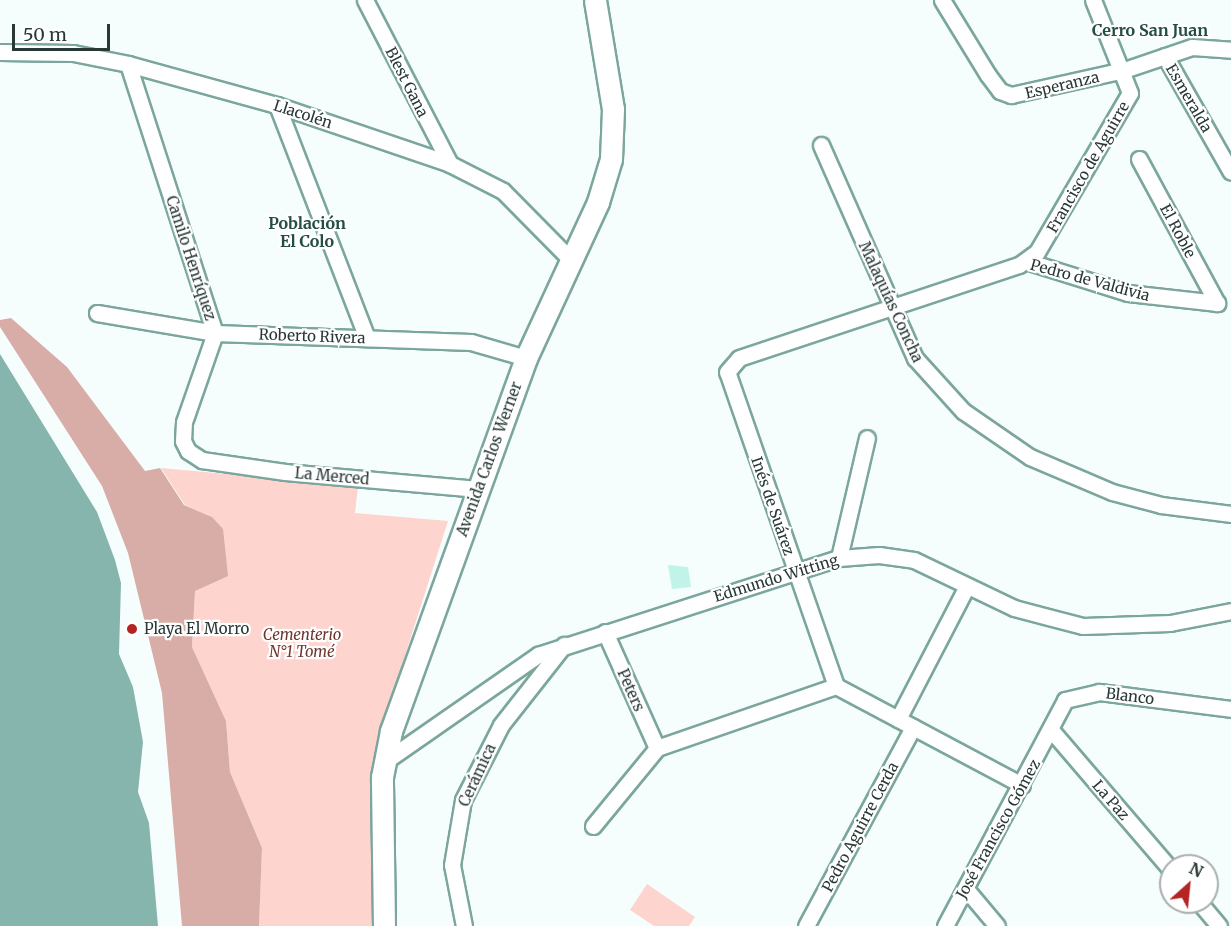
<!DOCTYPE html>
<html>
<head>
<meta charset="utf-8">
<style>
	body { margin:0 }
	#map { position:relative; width:1231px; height:926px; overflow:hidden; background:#f5fefc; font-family:Merriweather,serif }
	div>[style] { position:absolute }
	.green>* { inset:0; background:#fdd4ce }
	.forest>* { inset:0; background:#d9ada7 }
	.water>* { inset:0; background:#85b5ad }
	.building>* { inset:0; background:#c1f3e9 }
	.roads { filter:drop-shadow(2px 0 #7ba69e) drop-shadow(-2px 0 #7ba69e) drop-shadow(0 2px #7ba69e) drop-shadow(0 -2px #7ba69e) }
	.minor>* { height:15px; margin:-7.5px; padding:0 7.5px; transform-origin:7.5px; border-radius:7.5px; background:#fff }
	.secondary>* { height:21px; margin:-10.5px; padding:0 10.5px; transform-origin:10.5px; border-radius:10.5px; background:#fff }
	.dots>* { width:16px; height:16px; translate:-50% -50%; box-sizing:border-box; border:3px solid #fff; border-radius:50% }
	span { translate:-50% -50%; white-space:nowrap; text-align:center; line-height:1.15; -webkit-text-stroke:4.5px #fff; paint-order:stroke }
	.street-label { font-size:15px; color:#273835 }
	.poi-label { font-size:15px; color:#273835 }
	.left { translate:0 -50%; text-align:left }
	.park-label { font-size:15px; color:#6e352f; font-style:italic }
	.neighbourhood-label { font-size:16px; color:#244d46; font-weight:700 }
	.north { position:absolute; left:1159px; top:854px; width:60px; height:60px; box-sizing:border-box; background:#fff; border:2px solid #a9afae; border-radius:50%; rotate:27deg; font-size:16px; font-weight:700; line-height:24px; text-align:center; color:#273835 }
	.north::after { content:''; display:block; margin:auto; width:21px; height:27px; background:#b42423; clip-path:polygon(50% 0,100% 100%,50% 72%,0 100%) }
	.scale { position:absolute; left:12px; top:24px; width:98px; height:27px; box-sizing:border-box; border:3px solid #273835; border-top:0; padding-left:8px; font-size:18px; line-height:21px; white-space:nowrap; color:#273835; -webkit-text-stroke:4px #fff; paint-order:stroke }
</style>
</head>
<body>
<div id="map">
	<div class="green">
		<i style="clip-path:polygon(161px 468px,358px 486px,355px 513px,448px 521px,376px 746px,373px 926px,259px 926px,262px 848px,230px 772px,226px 721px,192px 647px,195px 591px,212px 517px,185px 505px)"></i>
		<i style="clip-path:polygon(647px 884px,695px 917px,689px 926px,654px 926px,630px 910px)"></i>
	</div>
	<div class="forest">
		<i style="clip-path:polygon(11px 318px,67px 367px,145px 471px,160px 468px,184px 505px,212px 517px,223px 529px,228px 576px,195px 591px,192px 647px,226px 721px,230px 772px,262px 848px,259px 926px,182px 926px,162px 693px,128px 553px,102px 486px,0 327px,0 320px)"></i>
	</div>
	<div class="water">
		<i style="clip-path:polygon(0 354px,97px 512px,115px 560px,121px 583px,119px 654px,133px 687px,143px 742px,138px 792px,149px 823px,158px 926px,0 926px)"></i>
	</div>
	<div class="building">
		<i style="clip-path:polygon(668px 565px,688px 567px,691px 587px,672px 589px)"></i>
	</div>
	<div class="roads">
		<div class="minor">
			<i style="left:365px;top:0;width:185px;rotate:62.6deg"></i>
			<i style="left:942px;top:0;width:88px;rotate:58.5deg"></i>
			<i style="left:988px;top:75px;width:20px;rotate:53deg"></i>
			<i style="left:1000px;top:91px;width:12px;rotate:20deg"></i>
			<i style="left:1011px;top:95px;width:116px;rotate:-12.5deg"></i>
			<i style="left:1124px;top:70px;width:72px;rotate:-18.7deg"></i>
			<i style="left:1192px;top:47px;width:39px;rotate:4deg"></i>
			<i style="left:0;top:52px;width:73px;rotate:0.8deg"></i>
			<i style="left:73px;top:53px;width:56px;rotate:11.3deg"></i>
			<i style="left:128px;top:64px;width:155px;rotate:15.4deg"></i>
			<i style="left:277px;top:105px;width:183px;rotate:18.8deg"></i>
			<i style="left:450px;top:164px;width:59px;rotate:27deg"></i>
			<i style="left:503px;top:191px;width:95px;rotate:45.4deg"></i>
			<i style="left:1165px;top:56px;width:133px;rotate:60.4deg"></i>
			<i style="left:128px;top:64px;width:283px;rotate:72.1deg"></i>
			<i style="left:215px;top:333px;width:94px;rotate:109.2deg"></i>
			<i style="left:184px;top:422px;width:19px;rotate:93deg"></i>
			<i style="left:183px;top:441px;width:11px;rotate:63deg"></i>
			<i style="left:188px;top:451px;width:17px;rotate:33deg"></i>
			<i style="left:202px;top:460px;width:84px;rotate:8.2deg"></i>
			<i style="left:285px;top:472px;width:194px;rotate:5deg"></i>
			<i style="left:277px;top:105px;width:250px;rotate:68.9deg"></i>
			<i style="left:821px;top:145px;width:233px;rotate:66.2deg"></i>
			<i style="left:915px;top:358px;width:72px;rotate:47.8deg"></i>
			<i style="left:963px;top:411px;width:81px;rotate:34.5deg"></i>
			<i style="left:1030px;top:457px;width:89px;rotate:23.1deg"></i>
			<i style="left:1112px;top:492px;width:51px;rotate:14.9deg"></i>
			<i style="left:1161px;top:505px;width:71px;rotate:7.3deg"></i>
			<i style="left:1139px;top:159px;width:164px;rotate:61.6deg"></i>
			<i style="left:1026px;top:261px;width:107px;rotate:17.4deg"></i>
			<i style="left:1128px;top:293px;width:90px;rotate:6.4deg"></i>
			<i style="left:97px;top:313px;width:120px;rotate:9.6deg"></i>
			<i style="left:215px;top:333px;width:256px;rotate:2deg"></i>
			<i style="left:471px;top:342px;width:57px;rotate:16.2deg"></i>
			<i style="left:839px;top:558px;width:123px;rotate:-76.9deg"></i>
			<i style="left:605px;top:632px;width:127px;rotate:65.9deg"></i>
			<i style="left:898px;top:719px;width:150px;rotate:-62.6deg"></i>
			<i style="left:1052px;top:731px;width:183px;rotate:49.4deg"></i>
			<i style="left:384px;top:762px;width:188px;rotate:-34.8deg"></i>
			<i style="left:538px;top:655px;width:316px;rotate:-17.9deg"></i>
			<i style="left:839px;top:558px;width:40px;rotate:-4.3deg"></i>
			<i style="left:879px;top:555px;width:35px;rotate:8deg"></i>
			<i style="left:914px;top:560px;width:111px;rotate:25.6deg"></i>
			<i style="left:1014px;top:608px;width:71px;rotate:14.6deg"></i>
			<i style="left:1083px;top:626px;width:87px;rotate:-2deg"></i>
			<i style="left:1170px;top:623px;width:62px;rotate:-11.1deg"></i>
			<i style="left:1022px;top:785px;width:211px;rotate:-152deg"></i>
			<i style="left:836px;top:686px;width:332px;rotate:-109.1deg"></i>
			<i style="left:727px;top:372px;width:18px;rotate:-49deg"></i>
			<i style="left:739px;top:358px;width:295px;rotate:-18.4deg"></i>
			<i style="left:1019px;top:265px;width:22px;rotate:-36deg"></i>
			<i style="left:1037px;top:252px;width:184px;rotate:-59.7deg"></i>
			<i style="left:1130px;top:93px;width:100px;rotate:-111.7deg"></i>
			<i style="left:593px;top:826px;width:101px;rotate:-50.6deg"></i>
			<i style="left:657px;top:748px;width:189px;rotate:-19.1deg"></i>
			<i style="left:966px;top:889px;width:48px;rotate:50deg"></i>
			<i style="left:1199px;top:902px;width:31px;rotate:50deg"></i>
			<i style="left:464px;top:926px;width:62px;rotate:-101.1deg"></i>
			<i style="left:452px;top:865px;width:66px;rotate:-80.4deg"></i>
			<i style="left:463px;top:800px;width:84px;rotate:-63.1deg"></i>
			<i style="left:501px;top:725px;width:102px;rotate:-51.8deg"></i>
			<i style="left:806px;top:926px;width:226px;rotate:-61.7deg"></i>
			<i style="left:945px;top:926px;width:256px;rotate:-62deg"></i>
			<i style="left:1065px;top:700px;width:35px;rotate:-13deg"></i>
			<i style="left:1099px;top:692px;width:133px;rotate:7.3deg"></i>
		</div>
		<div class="secondary">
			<i style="left:384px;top:926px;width:149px;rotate:-90.8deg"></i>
			<i style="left:382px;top:777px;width:47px;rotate:-78.9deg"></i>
			<i style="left:391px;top:731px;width:397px;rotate:-70.1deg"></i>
			<i style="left:526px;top:358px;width:172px;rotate:-65.2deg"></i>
			<i style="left:598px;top:202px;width:45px;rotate:-73.2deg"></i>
			<i style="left:611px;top:159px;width:50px;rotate:-87.7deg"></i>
			<i style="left:613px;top:109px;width:110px;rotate:-99.4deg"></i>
		</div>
	</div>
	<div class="dots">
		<i style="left:132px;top:629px;background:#b42423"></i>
	</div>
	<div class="street-label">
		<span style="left:407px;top:82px;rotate:63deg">Blest Gana</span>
		<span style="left:1062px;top:85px;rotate:-13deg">Esperanza</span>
		<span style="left:1189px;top:98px;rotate:60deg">Esmeralda</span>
		<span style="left:303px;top:114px;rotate:18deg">Llacolén</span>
		<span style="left:1088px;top:167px;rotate:-60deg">Francisco de Aguirre</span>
		<span style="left:1178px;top:231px;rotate:62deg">El Roble</span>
		<span style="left:191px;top:258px;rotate:72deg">Camilo Henríquez</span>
		<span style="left:1090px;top:280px;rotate:15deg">Pedro de Valdivia</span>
		<span style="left:891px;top:302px;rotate:65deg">Malaquías Concha</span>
		<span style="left:312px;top:336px;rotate:2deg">Roberto Rivera</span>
		<span style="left:489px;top:459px;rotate:-70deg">Avenida Carlos Werner</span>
		<span style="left:332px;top:476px;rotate:5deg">La Merced</span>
		<span style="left:773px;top:506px;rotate:71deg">Inés de Suárez</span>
		<span style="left:776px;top:578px;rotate:-17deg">Edmundo Witting</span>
		<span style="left:631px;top:690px;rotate:66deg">Peters</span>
		<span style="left:1130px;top:696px;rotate:7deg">Blanco</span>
		<span style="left:477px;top:775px;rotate:-65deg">Cerámica</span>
		<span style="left:1111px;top:800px;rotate:49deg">La Paz</span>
		<span style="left:860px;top:827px;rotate:-62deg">Pedro Aguirre Cerda</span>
		<span style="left:998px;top:829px;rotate:-61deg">José Francisco Gómez</span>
	</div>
	<div class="poi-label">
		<span class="left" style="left:144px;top:629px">Playa El Morro</span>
	</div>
	<div class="park-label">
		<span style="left:302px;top:643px">Cementerio<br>N°1 Tomé</span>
	</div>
	<div class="neighbourhood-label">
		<span style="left:1150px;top:30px">Cerro San Juan</span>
		<span style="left:307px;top:232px">Población<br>El Colo</span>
	</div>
	<div class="north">N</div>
	<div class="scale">50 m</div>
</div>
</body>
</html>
